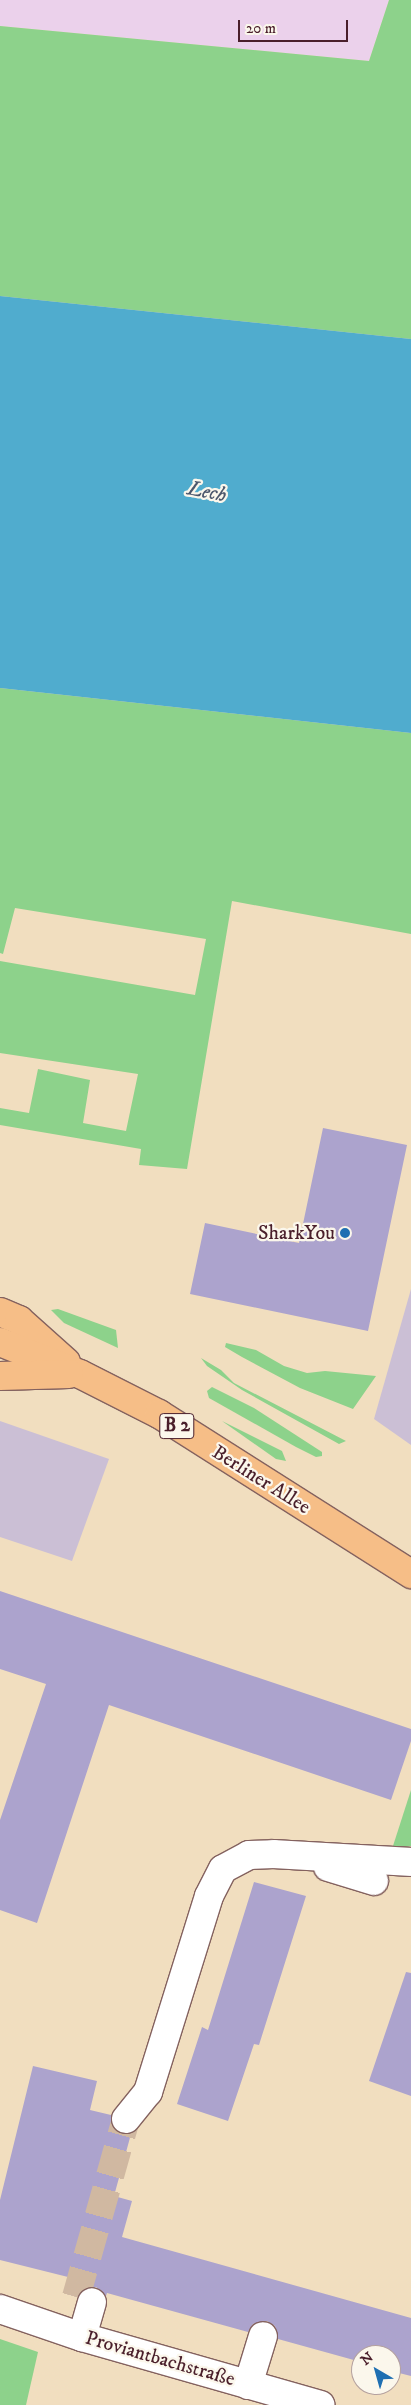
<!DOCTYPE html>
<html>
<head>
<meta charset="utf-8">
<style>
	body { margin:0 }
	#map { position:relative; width:411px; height:2405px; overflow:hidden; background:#f1debf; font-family:"IM FELL DW Pica",serif }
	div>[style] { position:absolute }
	.built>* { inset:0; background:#ebd1eb }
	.industrial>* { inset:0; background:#cbbfd5 }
	.green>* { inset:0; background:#8dd28b }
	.water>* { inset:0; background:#50acce }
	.building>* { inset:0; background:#aca3cd }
	.minor-tunnel>* { height:28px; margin-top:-14px; transform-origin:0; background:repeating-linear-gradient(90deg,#d0b8a1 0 28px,transparent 0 42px) }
	.roads { filter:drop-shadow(1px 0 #84625f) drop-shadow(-1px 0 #84625f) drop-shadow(0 1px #84625f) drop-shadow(0 -1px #84625f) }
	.minor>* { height:28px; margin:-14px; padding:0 14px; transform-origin:14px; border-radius:14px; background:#fff }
	.major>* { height:28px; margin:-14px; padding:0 14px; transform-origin:14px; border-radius:14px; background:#f6be87 }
	.dots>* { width:14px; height:14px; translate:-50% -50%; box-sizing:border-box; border:2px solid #fbf7ec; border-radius:50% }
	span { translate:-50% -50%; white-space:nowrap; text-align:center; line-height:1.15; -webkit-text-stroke:4.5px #fbf7ec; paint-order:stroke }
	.shield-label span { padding:1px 4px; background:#fbf7ec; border:1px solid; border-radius:4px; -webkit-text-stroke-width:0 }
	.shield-label { font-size:19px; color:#4a1f2b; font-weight:700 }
	.poi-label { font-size:20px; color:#4a1f2b }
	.right { translate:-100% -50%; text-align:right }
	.street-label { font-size:20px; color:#4a1f2b }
	.water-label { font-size:21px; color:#4c576c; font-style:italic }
	.north { position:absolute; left:351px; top:2345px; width:50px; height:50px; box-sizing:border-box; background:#fbf7ec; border:1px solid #b4a19f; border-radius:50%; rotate:322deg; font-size:14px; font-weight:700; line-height:20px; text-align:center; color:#4a1f2b }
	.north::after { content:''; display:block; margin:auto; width:18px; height:22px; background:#1f6fb2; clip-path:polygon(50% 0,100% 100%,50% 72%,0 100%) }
	.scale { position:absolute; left:238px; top:20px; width:110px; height:22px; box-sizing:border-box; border:2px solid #4a1f2b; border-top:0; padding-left:6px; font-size:15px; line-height:18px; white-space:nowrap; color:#4a1f2b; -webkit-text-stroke:4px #fbf7ec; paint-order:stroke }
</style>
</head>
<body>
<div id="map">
	<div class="built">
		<i style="clip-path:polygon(0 0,389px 0,369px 61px,0 26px)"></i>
	</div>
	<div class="industrial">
		<i style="clip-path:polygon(411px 1289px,411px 1445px,374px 1419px)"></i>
		<i style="clip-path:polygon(0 1421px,109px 1459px,72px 1561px,0 1537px)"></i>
	</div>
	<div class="green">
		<i style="clip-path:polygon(389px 0,411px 0,411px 339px,0 296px,0 26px,369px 61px)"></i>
		<i style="clip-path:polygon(0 688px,411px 733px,411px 934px,232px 901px,187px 1169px,139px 1165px,141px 1149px,0 1125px,0 1108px,29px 1113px,38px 1069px,90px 1080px,83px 1123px,126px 1131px,138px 1074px,0 1053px,0 961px,195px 995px,206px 939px,15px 908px,3px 954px,0 953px)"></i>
		<i style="clip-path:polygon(58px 1309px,116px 1330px,118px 1348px,64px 1323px,51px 1310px)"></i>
		<i style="clip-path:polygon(226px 1343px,256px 1350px,284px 1366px,307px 1373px,325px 1371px,376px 1376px,353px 1409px,300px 1388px,242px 1357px,225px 1347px)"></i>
		<i style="clip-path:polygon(201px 1358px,221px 1370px,234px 1383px,346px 1441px,339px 1444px,242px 1390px,207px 1366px)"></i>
		<i style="clip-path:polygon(212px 1387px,254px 1408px,322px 1452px,322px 1456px,316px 1457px,296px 1447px,209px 1398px,207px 1391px)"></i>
		<i style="clip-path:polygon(222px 1421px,282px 1451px,286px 1461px,276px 1459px)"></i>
		<i style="clip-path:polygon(411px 1790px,411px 1846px,392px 1849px)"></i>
		<i style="clip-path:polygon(0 2339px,38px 2352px,26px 2405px,0 2405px)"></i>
	</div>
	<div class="water">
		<i style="clip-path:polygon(0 296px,411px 339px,411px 733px,0 688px)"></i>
	</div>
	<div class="building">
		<i style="clip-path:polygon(323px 1128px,407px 1145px,368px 1331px,190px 1294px,205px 1223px,299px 1243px)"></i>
		<i style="clip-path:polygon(0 1591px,411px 1729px,411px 1741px,391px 1800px,109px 1705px,37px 1923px,0 1910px,0 1820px,46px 1684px,0 1669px)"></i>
		<i style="clip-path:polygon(254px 1882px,306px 1896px,259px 2045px,254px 2044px,228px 2121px,177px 2104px,202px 2027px,208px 2030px)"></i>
		<i style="clip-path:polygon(406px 1972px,411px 1973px,411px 2096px,369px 2081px)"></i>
		<i style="clip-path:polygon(33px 2066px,97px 2081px,90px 2110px,111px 2115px,116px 2131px,131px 2134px,114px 2196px,132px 2201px,122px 2237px,411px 2318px,411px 2376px,391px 2371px,391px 2355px,361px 2355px,361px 2362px,278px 2339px,275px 2326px,267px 2321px,253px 2324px,248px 2332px,107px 2293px,106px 2296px,96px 2287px,82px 2290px,77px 2297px,67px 2294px,72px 2278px,0 2260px,0 2200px)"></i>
	</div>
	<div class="minor-tunnel">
		<i style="left:76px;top:2297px;width:185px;rotate:-74.3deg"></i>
	</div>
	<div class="roads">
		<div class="minor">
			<i style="left:328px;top:1867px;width:48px;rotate:16.9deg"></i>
			<i style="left:126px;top:2119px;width:35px;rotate:-51deg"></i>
			<i style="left:148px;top:2092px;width:205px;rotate:-72.7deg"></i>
			<i style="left:209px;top:1896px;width:30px;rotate:-63deg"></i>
			<i style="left:223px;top:1869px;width:30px;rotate:-28deg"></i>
			<i style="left:249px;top:1855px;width:25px;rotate:-2deg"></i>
			<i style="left:274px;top:1854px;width:137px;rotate:3.3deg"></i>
			<i style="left:0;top:2309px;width:87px;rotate:18.9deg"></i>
			<i style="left:82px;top:2337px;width:248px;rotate:15.9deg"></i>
			<i style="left:82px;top:2337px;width:36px;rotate:-74deg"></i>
			<i style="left:248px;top:2385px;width:51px;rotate:-73deg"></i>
		</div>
		<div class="major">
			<i style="left:0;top:1312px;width:21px;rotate:23deg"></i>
			<i style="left:19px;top:1320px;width:63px;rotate:41.8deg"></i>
			<i style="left:0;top:1342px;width:86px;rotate:21.8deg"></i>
			<i style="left:80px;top:1374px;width:89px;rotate:26.9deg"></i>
			<i style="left:159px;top:1414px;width:299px;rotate:32.4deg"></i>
			<i style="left:0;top:1376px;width:69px;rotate:-1.7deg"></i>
		</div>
	</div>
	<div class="dots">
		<i style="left:345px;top:1233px;background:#1f6fb2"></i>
	</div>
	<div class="shield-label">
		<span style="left:177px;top:1426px">B 2</span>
	</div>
	<div class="poi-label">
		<span class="right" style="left:335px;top:1233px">SharkYou</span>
	</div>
	<div class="street-label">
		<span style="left:261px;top:1480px;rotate:32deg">Berliner Allee</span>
		<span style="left:160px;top:2359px;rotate:16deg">Proviantbachstraße</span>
	</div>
	<div class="water-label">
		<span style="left:207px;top:492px;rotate:11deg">Lech</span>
	</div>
	<div class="north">N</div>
	<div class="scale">20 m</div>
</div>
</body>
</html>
